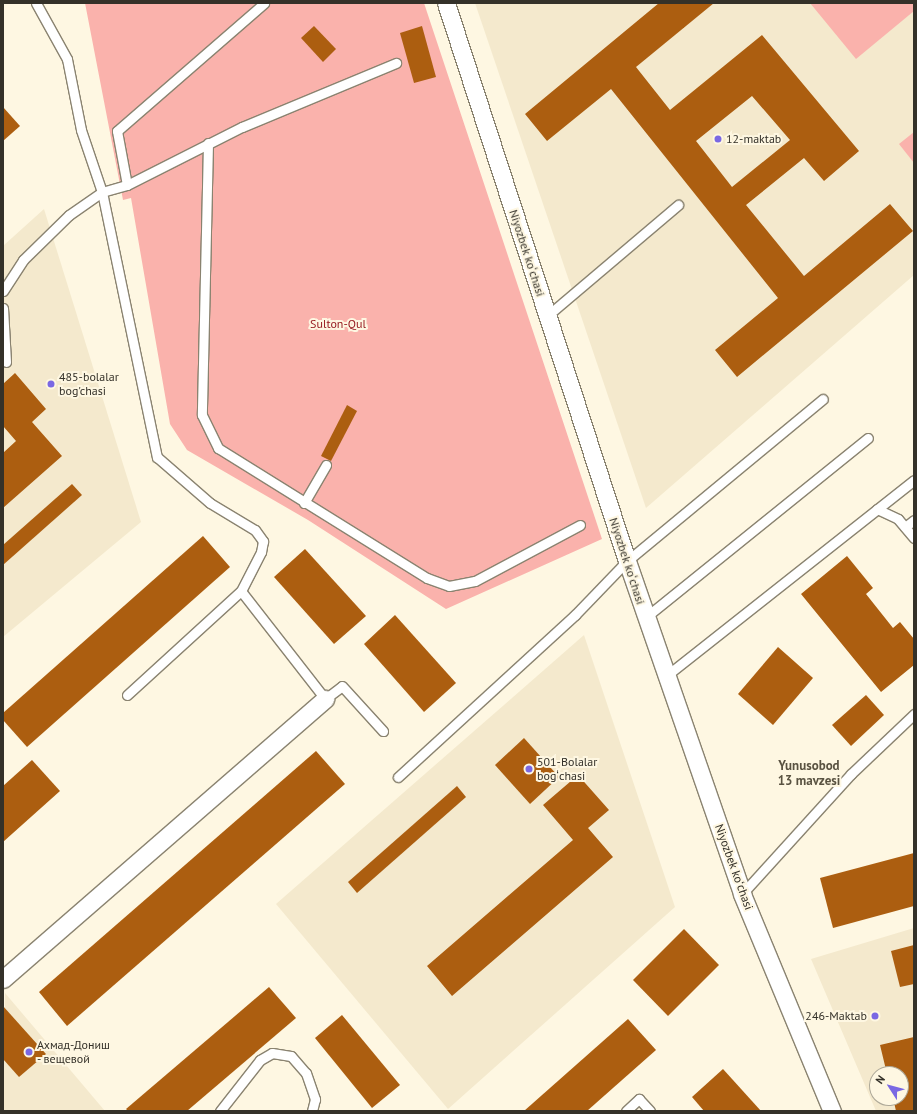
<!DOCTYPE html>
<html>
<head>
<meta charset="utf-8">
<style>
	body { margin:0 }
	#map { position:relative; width:917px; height:1114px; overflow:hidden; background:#fef7e2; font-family:"PT Sans",sans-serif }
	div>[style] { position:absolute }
	.built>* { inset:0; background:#f4e9cd }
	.green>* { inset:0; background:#fab2ac }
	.building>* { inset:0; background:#ac5e10 }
	.roads { filter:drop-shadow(1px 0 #8a8370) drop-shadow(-1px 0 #8a8370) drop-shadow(0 1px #8a8370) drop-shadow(0 -1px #8a8370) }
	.lane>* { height:9px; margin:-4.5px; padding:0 4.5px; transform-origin:4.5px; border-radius:4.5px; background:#fff }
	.street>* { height:17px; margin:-8.5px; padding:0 8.5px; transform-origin:8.5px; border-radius:8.5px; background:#fff }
	.dots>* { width:11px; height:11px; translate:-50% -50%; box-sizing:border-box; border:2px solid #fef7e2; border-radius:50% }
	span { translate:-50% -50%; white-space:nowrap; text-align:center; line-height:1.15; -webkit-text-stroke:4px #fef7e2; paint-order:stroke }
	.poi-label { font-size:12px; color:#343129 }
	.left { translate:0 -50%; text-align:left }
	.right { translate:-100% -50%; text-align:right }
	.street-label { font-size:12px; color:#343129 }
	.park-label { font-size:12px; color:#981b21 }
	.neighbourhood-label { font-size:13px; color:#595241; font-weight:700 }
	.frame { position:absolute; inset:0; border:4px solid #343129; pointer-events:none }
	.north { position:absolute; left:869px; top:1066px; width:40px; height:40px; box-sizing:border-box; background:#fef7e2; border:1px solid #ada898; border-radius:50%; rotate:306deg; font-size:11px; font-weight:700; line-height:16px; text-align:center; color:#343129 }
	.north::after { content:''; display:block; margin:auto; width:14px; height:18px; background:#7a68e3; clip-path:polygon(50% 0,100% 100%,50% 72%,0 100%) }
</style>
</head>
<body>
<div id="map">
	<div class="built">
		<i style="clip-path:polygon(475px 3px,914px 3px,914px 275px,646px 508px)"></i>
		<i style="clip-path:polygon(44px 209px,141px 522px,3px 637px,3px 246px)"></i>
		<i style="clip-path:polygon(584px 635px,675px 907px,448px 1109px,276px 904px)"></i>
		<i style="clip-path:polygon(evenodd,914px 928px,914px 1111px,876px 1111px,811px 959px,914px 928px,877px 1074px,901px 1074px,901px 1098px,877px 1098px,877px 1074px)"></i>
		<i style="clip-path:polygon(5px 993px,105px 1111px,3px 1111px)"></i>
	</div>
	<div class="green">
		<i style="clip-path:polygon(85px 3px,424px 3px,602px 539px,446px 609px,308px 520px,187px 450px,170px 424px,131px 198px,123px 200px)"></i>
		<i style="clip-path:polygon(810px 3px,914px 3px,914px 11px,856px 59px)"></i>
		<i style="clip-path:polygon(914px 132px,914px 163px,899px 144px)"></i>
	</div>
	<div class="building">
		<i style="clip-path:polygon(evenodd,659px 3px,714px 3px,636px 67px,670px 110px,762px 35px,859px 151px,824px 181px,804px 158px,746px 205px,804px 276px,890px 204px,913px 231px,737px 377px,715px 350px,778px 298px,611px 89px,547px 141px,525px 114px,659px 3px,752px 96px,790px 140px,732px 187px,696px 141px,752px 96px)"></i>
		<i style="clip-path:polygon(314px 26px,336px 49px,323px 62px,301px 38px)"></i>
		<i style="clip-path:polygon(422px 26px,436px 77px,414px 83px,400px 33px)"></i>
		<i style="clip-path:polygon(3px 107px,20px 126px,3px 141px)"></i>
		<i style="clip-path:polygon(15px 373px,46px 409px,32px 422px,62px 456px,3px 508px,3px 453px,16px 441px,3px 426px,3px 384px)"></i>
		<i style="clip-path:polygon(347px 405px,357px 411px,331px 461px,321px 456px)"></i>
		<i style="clip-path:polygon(72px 484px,82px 495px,3px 565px,3px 545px)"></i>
		<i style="clip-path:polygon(203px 536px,230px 567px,27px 747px,3px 720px,3px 713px)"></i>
		<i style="clip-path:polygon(305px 549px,366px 616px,334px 644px,274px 577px)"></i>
		<i style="clip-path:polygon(847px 556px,873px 588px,866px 594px,893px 628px,900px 622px,914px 639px,914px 665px,881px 692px,801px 594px)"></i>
		<i style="clip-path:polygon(395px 615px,456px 683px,424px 712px,364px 644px)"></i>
		<i style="clip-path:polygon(778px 647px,813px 678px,773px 725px,738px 694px)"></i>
		<i style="clip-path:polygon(866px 695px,884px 715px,851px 746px,832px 725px)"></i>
		<i style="clip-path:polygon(524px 738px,559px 777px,530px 804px,495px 765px)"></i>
		<i style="clip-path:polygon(316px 751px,345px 784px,67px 1026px,39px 992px)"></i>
		<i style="clip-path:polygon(32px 760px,60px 791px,3px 842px,3px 786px)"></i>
		<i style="clip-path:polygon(578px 775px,609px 810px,588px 828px,613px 857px,452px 996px,427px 966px,573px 840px,543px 805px)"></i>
		<i style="clip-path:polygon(457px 786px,466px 797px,357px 893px,348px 882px)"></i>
		<i style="clip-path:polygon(914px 853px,914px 906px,833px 928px,820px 878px)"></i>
		<i style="clip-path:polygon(684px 929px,719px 965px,668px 1016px,633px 980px)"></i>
		<i style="clip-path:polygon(914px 945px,914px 984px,900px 987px,891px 951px)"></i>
		<i style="clip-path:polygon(269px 987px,296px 1018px,187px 1111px,128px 1111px,126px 1109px)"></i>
		<i style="clip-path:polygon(3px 1006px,46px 1054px,19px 1077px,3px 1059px)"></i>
		<i style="clip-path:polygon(342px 1015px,400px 1085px,372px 1108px,315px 1038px)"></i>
		<i style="clip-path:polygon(628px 1019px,656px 1050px,587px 1111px,524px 1111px)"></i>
		<i style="clip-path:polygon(914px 1037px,914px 1111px,896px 1111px,893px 1098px,901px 1098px,901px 1074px,887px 1074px,880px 1045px)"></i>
		<i style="clip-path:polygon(723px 1069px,761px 1111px,704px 1111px,692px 1097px)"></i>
	</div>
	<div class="roads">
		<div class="lane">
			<i style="left:36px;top:3px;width:64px;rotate:61deg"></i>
			<i style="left:67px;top:59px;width:72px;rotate:78.8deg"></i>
			<i style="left:81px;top:130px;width:65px;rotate:71.3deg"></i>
			<i style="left:102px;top:192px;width:26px;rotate:-16deg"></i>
			<i style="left:127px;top:185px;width:129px;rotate:-26.8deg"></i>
			<i style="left:242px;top:127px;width:167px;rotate:-22.6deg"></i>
			<i style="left:208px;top:143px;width:272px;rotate:91.3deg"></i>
			<i style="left:202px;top:415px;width:37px;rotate:64deg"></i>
			<i style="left:218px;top:448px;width:246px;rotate:31.9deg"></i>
			<i style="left:427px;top:578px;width:23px;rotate:20deg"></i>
			<i style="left:449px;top:586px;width:26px;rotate:-11deg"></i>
			<i style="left:475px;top:581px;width:119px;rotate:-28.1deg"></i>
			<i style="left:127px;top:185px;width:55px;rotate:-100.5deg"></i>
			<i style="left:117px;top:131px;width:195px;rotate:-41deg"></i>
			<i style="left:3px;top:291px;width:37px;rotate:-57deg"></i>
			<i style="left:23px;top:260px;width:64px;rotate:-44.4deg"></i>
			<i style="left:69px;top:215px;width:40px;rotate:-34.9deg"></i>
			<i style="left:102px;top:192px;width:271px;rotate:78.3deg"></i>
			<i style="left:157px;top:457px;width:70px;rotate:41deg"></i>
			<i style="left:210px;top:503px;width:52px;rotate:31deg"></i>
			<i style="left:255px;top:530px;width:14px;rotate:54deg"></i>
			<i style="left:263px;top:541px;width:11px;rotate:100deg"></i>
			<i style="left:261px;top:552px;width:44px;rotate:117.1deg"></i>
			<i style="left:241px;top:591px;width:137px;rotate:52.1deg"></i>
			<i style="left:325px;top:699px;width:21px;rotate:-37deg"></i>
			<i style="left:342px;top:686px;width:61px;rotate:47.7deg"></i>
			<i style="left:3px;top:308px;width:54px;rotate:86.8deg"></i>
			<i style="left:547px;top:316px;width:172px;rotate:-40.3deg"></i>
			<i style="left:304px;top:503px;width:44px;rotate:-59.9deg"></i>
			<i style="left:877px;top:509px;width:23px;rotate:25deg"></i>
			<i style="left:898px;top:519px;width:25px;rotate:50deg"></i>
			<i style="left:905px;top:527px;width:11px;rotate:-38deg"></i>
			<i style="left:646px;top:617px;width:285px;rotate:-38.9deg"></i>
			<i style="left:666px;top:676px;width:316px;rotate:-38.3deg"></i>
			<i style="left:127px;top:695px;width:154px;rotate:-42.4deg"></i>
			<i style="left:398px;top:777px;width:240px;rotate:-42.5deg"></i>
			<i style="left:575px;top:615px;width:75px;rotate:-46.1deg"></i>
			<i style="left:627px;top:561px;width:254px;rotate:-39.6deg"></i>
			<i style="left:742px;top:894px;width:162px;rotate:-47.8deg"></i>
			<i style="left:851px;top:774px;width:87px;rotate:-43.6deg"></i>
			<i style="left:220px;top:1111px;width:65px;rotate:-51.9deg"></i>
			<i style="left:260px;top:1060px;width:14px;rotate:-30deg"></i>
			<i style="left:272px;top:1053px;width:19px;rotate:9deg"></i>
			<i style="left:291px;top:1056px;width:23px;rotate:49deg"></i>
			<i style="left:306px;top:1073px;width:28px;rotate:71deg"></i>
			<i style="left:315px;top:1099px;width:12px;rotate:104deg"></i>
			<i style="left:626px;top:1111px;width:18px;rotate:-43deg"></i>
			<i style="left:639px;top:1099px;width:16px;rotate:47deg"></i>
		</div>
		<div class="street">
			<i style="left:446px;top:3px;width:587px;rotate:72.03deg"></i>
			<i style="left:627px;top:561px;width:352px;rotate:70.9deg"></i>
			<i style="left:742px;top:894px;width:235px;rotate:67.5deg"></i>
			<i style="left:3px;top:979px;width:427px;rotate:-41deg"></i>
		</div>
	</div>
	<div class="dots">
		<i style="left:718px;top:139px;background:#7a68e3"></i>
		<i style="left:51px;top:384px;background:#7a68e3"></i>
		<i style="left:529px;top:769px;background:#7a68e3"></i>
		<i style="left:875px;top:1016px;background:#7a68e3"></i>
		<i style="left:29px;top:1052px;background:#7a68e3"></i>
	</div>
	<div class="poi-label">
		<span class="left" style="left:726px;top:139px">12-maktab</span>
		<span class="left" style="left:59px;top:384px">485-bolalar<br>bog'chasi</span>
		<span class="left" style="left:537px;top:769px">501-Bolalar<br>bogʻchasi</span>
		<span class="right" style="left:867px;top:1016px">246-Maktab</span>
		<span class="left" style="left:37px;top:1052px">Ахмад-Дониш<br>- вещевой</span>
	</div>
	<div class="street-label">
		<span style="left:527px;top:253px;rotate:72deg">Niyozbek koʻchasi</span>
		<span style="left:627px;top:561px;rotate:72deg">Niyozbek koʻchasi</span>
		<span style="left:734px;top:867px;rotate:70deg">Niyozbek koʻchasi</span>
	</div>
	<div class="park-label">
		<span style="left:338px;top:324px">Sulton-Qul</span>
	</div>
	<div class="neighbourhood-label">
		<span style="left:809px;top:774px">Yunusobod<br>13 mavzesi</span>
	</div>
	<div class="frame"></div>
	<div class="north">N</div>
</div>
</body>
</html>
